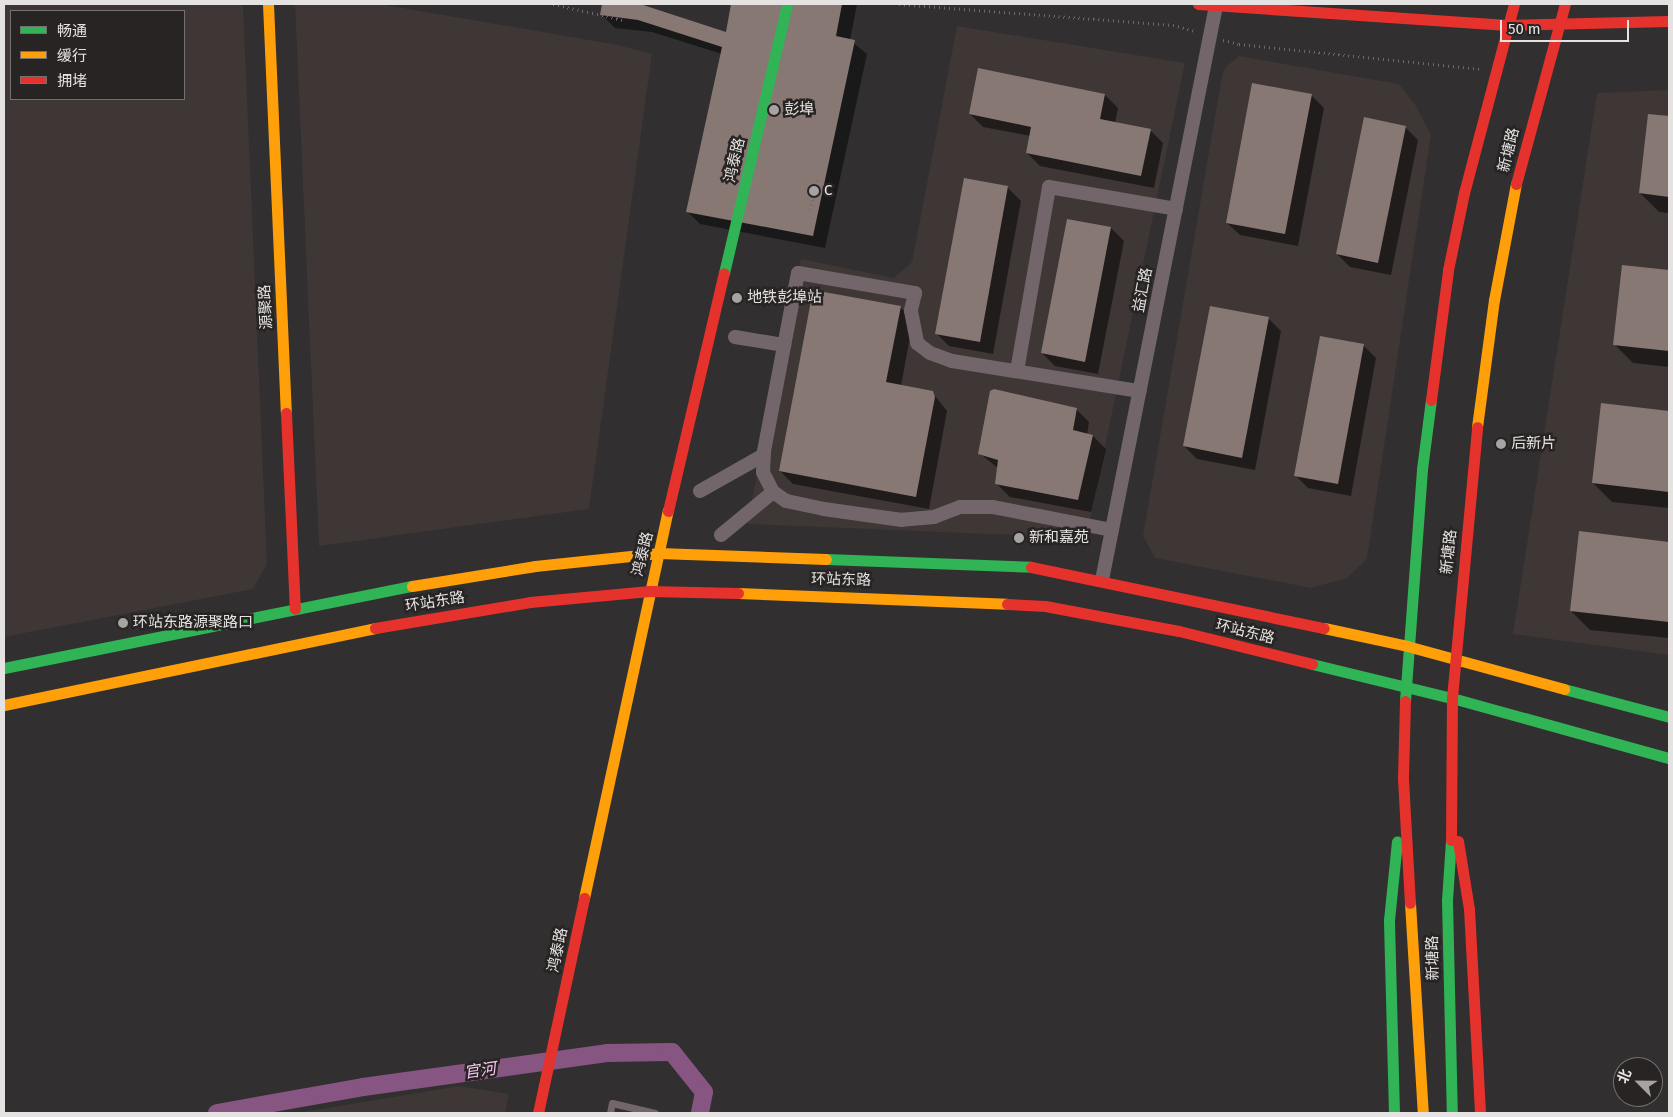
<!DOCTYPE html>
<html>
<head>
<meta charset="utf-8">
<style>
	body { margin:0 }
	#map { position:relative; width:1673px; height:1117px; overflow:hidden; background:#312f2f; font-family:"Fira Sans","Noto Sans SC",sans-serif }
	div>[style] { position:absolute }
	.built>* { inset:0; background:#3f3636 }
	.shadow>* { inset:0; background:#0007 }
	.canal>* { height:18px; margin:-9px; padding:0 9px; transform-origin:9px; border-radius:9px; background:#875582 }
	.building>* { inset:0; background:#887874 }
	.path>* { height:3px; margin-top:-1.5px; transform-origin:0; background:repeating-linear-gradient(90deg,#72696c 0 1px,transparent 0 5px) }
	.lane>* { height:7px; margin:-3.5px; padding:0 3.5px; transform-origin:3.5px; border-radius:3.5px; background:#72666b }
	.street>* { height:14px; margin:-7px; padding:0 7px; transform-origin:7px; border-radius:7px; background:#72666b }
	.fast>* { height:11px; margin:-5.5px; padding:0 5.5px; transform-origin:5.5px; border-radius:5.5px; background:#30b455 }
	.slow>* { height:11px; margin:-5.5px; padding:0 5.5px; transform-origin:5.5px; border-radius:5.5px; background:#ff9f0a }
	.jam>* { height:11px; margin:-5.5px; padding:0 5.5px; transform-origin:5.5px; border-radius:5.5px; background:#e5322d }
	.dots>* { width:14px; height:14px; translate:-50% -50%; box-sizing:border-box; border:2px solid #282424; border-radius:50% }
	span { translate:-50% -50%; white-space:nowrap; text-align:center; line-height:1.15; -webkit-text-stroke:5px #282424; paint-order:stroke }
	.poi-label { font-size:15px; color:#e5e2e2 }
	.left { translate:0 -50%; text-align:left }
	.street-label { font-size:15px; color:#e5e2e2 }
	.water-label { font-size:16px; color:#f6c6f0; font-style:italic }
	.frame { position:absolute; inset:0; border:5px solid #e5e2e2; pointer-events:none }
	.legend { position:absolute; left:10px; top:10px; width:175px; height:90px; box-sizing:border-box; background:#282424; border:1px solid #747070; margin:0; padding:6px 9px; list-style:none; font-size:15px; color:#e5e2e2 }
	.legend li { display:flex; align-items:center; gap:10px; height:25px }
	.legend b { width:25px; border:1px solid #747070 }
	.north { position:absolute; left:1613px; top:1057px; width:50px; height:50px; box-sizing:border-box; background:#282424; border:1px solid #747070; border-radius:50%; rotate:293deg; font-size:14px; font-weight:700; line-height:20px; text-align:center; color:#e5e2e2 }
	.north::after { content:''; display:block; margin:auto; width:18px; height:22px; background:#a6a3a3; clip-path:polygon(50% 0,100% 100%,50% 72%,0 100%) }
	.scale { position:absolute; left:1500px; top:20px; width:129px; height:22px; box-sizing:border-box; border:2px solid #e5e2e2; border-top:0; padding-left:6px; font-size:15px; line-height:18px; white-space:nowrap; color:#e5e2e2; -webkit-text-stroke:4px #282424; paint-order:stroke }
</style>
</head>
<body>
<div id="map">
	<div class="built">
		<i style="clip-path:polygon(evenodd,4px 4px,243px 4px,267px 564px,253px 589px,4px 637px,4px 4px,184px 11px,184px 99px,11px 99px,11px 11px,184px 11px)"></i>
		<i style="clip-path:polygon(295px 4px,380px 4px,618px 45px,652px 54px,589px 509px,319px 546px)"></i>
		<i style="clip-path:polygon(957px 26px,1185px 63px,1086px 538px,747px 524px,801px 259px,894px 278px,912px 262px)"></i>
		<i style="clip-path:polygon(1239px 56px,1399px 84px,1416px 106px,1431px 135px,1367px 559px,1347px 578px,1311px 588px,1155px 558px,1143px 536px,1222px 76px,1226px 67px)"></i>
		<i style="clip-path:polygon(1669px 90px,1669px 655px,1513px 634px,1597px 93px)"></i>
		<i style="clip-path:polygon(459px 1086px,509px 1094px,505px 1113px,297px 1113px)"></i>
	</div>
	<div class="shadow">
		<i style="clip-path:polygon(603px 4px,640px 6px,727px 34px,732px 4px,857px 4px,850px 40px,867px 54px,825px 248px,700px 224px,687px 211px,722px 54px,652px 32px,615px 28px,602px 15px)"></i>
		<i style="clip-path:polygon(1105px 95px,1118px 108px,1115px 123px,1150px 130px,1163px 143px,1154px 188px,1040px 166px,1027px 153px,1031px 136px,983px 127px,970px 114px)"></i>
		<i style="clip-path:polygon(1311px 95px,1324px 108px,1298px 246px,1240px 235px,1227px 223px)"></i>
		<i style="clip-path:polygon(1649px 115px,1669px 117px,1669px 213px,1659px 212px,1640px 193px)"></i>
		<i style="clip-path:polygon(1405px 127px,1418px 140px,1391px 275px,1350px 267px,1337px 254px)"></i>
		<i style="clip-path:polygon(965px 180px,1008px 188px,1021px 201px,993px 354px,949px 346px,936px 333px)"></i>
		<i style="clip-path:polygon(1068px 220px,1111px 228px,1124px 241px,1098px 374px,1055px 366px,1042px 353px)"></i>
		<i style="clip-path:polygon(1623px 266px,1669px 272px,1669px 367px,1633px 363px,1614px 344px)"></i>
		<i style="clip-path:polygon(900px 307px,913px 320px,901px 386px,932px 392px,947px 411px,929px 509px,793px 484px,780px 471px)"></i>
		<i style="clip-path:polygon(1268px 318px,1281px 331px,1255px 470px,1197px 459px,1184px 446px)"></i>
		<i style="clip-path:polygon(1363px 345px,1376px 358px,1351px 496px,1308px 488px,1295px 475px)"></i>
		<i style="clip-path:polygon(1602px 405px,1669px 412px,1669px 508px,1612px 502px,1593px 483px)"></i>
		<i style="clip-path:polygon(1076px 409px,1089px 422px,1087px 435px,1093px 436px,1106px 449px,1091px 512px,1010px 497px,997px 484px,998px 468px,979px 453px)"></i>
		<i style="clip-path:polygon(1580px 533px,1669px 543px,1669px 638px,1590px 630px,1571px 611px)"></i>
	</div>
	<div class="canal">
		<i style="left:217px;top:1113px;width:148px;rotate:-10.1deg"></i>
		<i style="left:363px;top:1087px;width:246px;rotate:-7.9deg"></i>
		<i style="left:607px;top:1053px;width:65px;rotate:-0.9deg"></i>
		<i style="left:672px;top:1052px;width:51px;rotate:51.3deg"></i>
		<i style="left:704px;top:1092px;width:21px;rotate:101deg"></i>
	</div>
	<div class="building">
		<i style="clip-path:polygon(602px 4px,640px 4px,726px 32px,731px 4px,842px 4px,836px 36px,855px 40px,813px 236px,686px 212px,722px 47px,638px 20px,600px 15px)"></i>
		<i style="clip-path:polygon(978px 68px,1105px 94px,1100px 119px,1151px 129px,1141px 176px,1026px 153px,1031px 127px,969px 114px)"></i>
		<i style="clip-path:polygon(1252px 83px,1312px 94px,1285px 234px,1226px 223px)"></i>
		<i style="clip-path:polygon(1648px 114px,1669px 116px,1669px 197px,1639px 193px)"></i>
		<i style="clip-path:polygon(1364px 117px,1406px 126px,1378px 263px,1336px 254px)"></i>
		<i style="clip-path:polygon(964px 178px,1008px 186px,980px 342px,935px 334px)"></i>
		<i style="clip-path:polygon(1067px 219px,1111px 227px,1085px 362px,1041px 353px)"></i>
		<i style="clip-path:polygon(1622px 265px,1669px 270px,1669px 351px,1613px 345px)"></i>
		<i style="clip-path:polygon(813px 290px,901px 306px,886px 382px,933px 391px,935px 397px,916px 497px,779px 471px)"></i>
		<i style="clip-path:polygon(1210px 306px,1269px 317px,1242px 458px,1183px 446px)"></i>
		<i style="clip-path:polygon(1320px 336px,1364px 344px,1338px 484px,1294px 476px)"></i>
		<i style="clip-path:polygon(994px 389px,1077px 408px,1073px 430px,1093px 435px,1078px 500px,995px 484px,998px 460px,978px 454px,990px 391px)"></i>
		<i style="clip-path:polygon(1601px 403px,1669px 411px,1669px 492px,1592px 483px)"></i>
		<i style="clip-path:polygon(1579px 531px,1669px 542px,1669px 622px,1570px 611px)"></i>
	</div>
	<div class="path">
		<i style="left:553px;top:4px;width:72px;rotate:12.9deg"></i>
		<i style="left:899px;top:4px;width:275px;rotate:4.4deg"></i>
		<i style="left:1173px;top:25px;width:24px;rotate:15deg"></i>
		<i style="left:1223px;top:40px;width:16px;rotate:14deg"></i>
		<i style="left:1239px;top:44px;width:242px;rotate:5.9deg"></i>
		<i style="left:810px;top:210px;width:33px;rotate:-76deg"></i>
	</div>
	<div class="lane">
		<i style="left:610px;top:1113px;width:10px;rotate:-79deg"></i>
		<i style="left:612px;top:1103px;width:44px;rotate:13.1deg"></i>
	</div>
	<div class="street">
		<i style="left:735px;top:337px;width:50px;rotate:9.3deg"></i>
		<i style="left:1017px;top:371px;width:187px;rotate:-80.1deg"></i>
		<i style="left:1049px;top:187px;width:129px;rotate:9.8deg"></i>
		<i style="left:700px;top:491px;width:73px;rotate:-29.4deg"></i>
		<i style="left:1112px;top:530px;width:121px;rotate:-169.1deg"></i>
		<i style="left:993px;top:507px;width:33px;rotate:180deg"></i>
		<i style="left:960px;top:507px;width:28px;rotate:159deg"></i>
		<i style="left:934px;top:517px;width:32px;rotate:175deg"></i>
		<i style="left:902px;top:520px;width:79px;rotate:-172deg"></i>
		<i style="left:824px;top:509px;width:39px;rotate:-168deg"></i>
		<i style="left:786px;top:501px;width:16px;rotate:-145deg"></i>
		<i style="left:773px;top:492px;width:22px;rotate:-117deg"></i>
		<i style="left:763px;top:472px;width:21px;rotate:-87deg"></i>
		<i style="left:764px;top:451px;width:181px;rotate:-79.2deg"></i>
		<i style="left:798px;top:273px;width:119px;rotate:9.7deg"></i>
		<i style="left:915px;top:293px;width:18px;rotate:103deg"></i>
		<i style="left:911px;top:311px;width:33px;rotate:79deg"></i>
		<i style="left:917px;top:343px;width:16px;rotate:38deg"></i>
		<i style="left:930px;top:353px;width:23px;rotate:20deg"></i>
		<i style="left:952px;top:361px;width:190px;rotate:9.1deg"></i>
		<i style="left:721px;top:535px;width:67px;rotate:-39.6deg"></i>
		<i style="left:1102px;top:580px;width:585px;rotate:-78.77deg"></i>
	</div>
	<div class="fast">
		<i style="left:724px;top:273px;width:276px;rotate:-76.8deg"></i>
		<i style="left:826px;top:559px;width:205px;rotate:2.2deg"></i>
		<i style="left:1312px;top:664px;width:144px;rotate:13.7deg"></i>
		<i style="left:1452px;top:698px;width:225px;rotate:15.5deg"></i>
		<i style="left:4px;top:668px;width:416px;rotate:-11.4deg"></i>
		<i style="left:1564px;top:689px;width:109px;rotate:14.9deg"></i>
		<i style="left:1405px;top:701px;width:233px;rotate:-85.8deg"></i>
		<i style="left:1422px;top:469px;width:70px;rotate:-82.6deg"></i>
		<i style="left:1451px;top:840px;width:60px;rotate:93.8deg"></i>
		<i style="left:1447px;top:900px;width:213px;rotate:88.7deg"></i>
		<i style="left:1394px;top:1113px;width:193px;rotate:-91.5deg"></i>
		<i style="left:1389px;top:920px;width:79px;rotate:-84.2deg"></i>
	</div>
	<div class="slow">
		<i style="left:268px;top:4px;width:409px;rotate:87.5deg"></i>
		<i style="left:1477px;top:427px;width:128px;rotate:-82.4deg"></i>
		<i style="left:1494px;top:300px;width:118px;rotate:-79.3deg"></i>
		<i style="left:412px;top:586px;width:125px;rotate:-9.2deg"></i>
		<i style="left:535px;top:566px;width:125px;rotate:-6deg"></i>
		<i style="left:659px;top:553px;width:167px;rotate:2.1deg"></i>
		<i style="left:738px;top:593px;width:269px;rotate:2.3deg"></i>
		<i style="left:1324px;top:628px;width:85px;rotate:12.2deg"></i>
		<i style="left:1407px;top:646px;width:163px;rotate:15.3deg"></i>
		<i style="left:4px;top:705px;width:379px;rotate:-11.7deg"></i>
		<i style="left:584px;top:898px;width:396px;rotate:-77.8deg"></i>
		<i style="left:1410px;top:903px;width:210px;rotate:86.5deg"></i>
	</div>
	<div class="jam">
		<i style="left:1198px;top:4px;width:310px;rotate:3.9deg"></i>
		<i style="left:1507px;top:25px;width:162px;rotate:-1.4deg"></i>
		<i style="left:1516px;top:184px;width:187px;rotate:-74.8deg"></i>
		<i style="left:1431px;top:400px;width:131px;rotate:-82.5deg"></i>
		<i style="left:1448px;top:270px;width:79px;rotate:-78.3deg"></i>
		<i style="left:1464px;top:193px;width:196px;rotate:-75.2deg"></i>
		<i style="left:286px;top:413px;width:196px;rotate:87.4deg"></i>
		<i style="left:668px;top:511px;width:244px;rotate:-76.8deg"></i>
		<i style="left:1031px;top:567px;width:299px;rotate:11.8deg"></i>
		<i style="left:1007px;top:604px;width:38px;rotate:3deg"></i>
		<i style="left:1045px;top:606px;width:136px;rotate:10.6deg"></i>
		<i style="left:1179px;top:631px;width:137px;rotate:13.9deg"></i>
		<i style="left:375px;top:628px;width:157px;rotate:-9.5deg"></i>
		<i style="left:530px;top:602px;width:120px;rotate:-5.3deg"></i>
		<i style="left:649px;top:591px;width:89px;rotate:1.3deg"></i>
		<i style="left:1405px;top:701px;width:78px;rotate:91.5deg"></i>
		<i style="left:1403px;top:779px;width:124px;rotate:86.8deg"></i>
		<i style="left:1451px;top:840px;width:142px;rotate:-89.6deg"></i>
		<i style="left:1452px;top:698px;width:272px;rotate:-84.7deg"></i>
		<i style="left:1458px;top:841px;width:69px;rotate:80.8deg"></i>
		<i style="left:1469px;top:909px;width:204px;rotate:86.9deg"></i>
		<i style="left:538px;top:1113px;width:220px;rotate:-77.9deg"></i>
	</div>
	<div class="dots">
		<i style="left:774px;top:110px;background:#a6a3a3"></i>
		<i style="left:814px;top:191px;background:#a6a3a3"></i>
		<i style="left:737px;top:298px;background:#a6a3a3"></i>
		<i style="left:1501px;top:444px;background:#a6a3a3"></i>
		<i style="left:1019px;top:538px;background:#a6a3a3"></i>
		<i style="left:123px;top:623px;background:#a6a3a3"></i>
	</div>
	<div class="poi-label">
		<span class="left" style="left:784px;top:110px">彭埠</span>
		<span class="left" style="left:824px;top:191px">C</span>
		<span class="left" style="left:747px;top:298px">地铁彭埠站</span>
		<span class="left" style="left:1511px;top:444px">后新片</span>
		<span class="left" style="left:1029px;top:538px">新和嘉苑</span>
		<span class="left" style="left:133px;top:623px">环站东路源聚路口</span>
	</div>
	<div class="street-label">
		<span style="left:1509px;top:150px;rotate:-76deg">新塘路</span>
		<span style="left:735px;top:160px;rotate:-77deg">鸿泰路</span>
		<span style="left:1143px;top:290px;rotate:-79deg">益汇路</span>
		<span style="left:266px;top:307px;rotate:-93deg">源聚路</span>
		<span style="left:1449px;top:552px;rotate:-84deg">新塘路</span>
		<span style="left:643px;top:554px;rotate:-76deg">鸿泰路</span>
		<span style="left:841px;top:580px;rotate:1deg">环站东路</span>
		<span style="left:435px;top:602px;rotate:-9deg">环站东路</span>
		<span style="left:1245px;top:632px;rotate:14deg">环站东路</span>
		<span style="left:558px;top:950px;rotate:-78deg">鸿泰路</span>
		<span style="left:1433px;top:958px;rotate:-91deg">新塘路</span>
	</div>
	<div class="water-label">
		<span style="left:480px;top:1071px;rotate:-8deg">官河</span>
	</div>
	<div class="frame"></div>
	<ul class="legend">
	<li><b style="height:6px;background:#30b455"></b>畅通</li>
	<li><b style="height:6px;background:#ff9f0a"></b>缓行</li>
	<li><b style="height:6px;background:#e5322d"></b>拥堵</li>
	</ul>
	<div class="north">北</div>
	<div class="scale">50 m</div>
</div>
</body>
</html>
